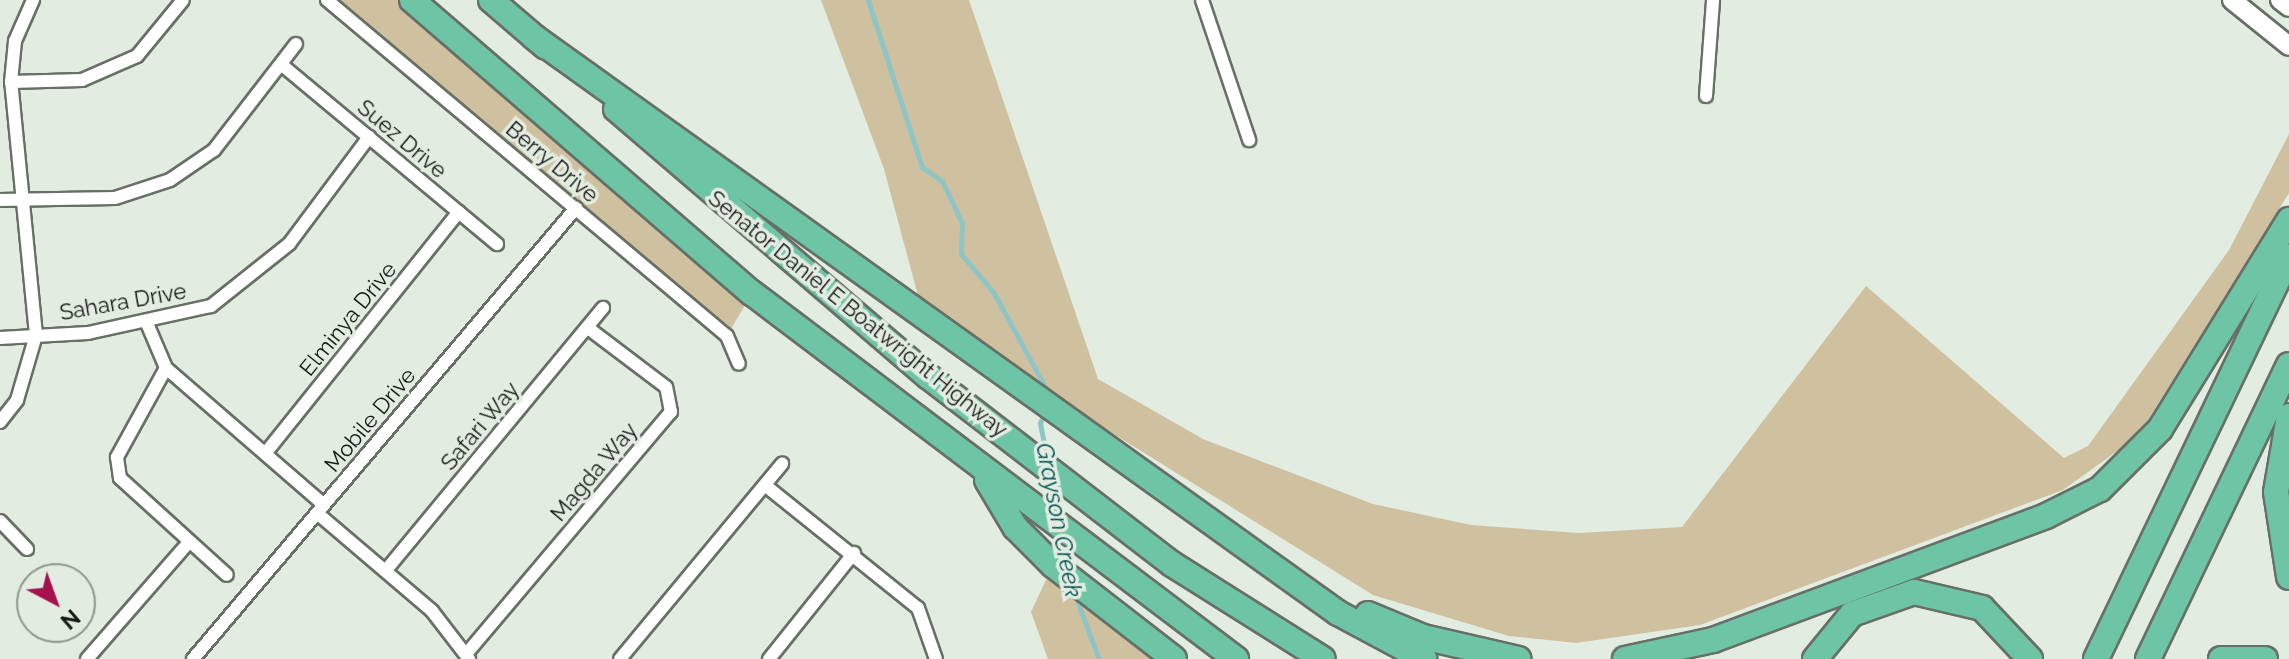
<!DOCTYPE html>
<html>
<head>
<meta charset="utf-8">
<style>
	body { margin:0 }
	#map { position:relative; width:2289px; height:659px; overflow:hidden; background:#e3ece1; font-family:Raleway,sans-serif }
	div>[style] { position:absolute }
	.green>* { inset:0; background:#cfc1a0 }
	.stream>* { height:5px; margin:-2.5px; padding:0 2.5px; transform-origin:2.5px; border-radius:2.5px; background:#8fc5c5 }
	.roads { filter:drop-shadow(2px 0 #676f66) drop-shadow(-2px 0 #676f66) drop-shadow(0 2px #676f66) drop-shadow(0 -2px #676f66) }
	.street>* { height:12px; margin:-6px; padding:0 6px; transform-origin:6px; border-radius:6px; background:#fff }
	.secondary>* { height:18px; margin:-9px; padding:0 9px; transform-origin:9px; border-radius:9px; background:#fff }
	.highway>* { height:24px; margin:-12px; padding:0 12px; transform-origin:12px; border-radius:12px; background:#6dc5a6 }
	span { translate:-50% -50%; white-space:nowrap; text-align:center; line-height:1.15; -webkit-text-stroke:7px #e3ece1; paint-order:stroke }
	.street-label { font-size:22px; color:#151815 }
	.water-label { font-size:24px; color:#005253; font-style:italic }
	.north { position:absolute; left:16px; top:563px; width:80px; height:80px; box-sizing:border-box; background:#e3ece1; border:2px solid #91978f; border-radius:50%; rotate:139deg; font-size:22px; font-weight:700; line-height:32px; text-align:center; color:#151815 }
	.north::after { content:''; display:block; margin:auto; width:28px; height:36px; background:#a6124c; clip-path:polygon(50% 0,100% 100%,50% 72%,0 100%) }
</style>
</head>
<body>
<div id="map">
	<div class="green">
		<i style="clip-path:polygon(327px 0,412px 0,752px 293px,727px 336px)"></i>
		<i style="clip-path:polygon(821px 0,969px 0,1098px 379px,1203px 439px,1373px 504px,1471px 525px,1579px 533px,1682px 527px,1866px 286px,2064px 458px,2088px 446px,2229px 250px,2289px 134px,2289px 193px,2138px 436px,2063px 490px,1700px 625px,1576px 643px,1509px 636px,1373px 595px,1104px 428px,1105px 445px,924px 318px,884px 169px)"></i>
		<i style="clip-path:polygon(1053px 565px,1174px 659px,1048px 659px,1031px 612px)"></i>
	</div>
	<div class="stream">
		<i style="left:868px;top:0;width:176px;rotate:72.1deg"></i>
		<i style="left:922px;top:167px;width:24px;rotate:35deg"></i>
		<i style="left:942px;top:181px;width:47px;rotate:64.5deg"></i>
		<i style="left:962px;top:223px;width:31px;rotate:92deg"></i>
		<i style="left:961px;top:254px;width:51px;rotate:49.8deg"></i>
		<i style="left:994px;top:293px;width:119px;rotate:61.5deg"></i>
		<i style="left:1046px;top:411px;width:13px;rotate:117deg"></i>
		<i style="left:1040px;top:423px;width:33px;rotate:79deg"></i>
		<i style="left:1052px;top:484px;width:31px;rotate:79deg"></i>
		<i style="left:1063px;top:539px;width:26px;rotate:79deg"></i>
		<i style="left:1073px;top:590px;width:74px;rotate:69.4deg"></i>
	</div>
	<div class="roads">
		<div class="street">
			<i style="left:327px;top:0;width:522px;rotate:40.03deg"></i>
			<i style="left:727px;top:336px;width:30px;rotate:67deg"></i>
			<i style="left:1202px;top:0;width:148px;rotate:71.4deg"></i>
			<i style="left:282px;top:65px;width:280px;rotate:39.8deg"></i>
			<i style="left:11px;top:82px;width:71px;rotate:-1.6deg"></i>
			<i style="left:82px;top:80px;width:60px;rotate:-23.6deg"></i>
			<i style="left:137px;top:56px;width:72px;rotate:-50.6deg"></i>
			<i style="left:1706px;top:96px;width:96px;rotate:-85.8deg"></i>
			<i style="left:0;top:200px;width:115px;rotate:-1deg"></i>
			<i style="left:115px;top:198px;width:58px;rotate:-18.1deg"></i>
			<i style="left:170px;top:180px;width:53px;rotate:-34.3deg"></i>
			<i style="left:214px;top:150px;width:134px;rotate:-52.3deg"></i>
			<i style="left:146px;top:321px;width:51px;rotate:66.9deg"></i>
			<i style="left:166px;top:368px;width:209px;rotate:40.9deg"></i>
			<i style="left:0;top:338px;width:88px;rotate:-3.3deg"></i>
			<i style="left:88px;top:333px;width:126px;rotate:-12.4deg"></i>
			<i style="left:211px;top:306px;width:100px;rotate:-38.5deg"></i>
			<i style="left:289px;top:244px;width:134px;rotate:-53.2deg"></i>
			<i style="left:166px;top:368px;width:102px;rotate:118.8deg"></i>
			<i style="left:117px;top:457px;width:21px;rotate:82deg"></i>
			<i style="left:120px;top:478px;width:144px;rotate:42.2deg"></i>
			<i style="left:0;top:422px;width:28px;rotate:-52deg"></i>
			<i style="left:17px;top:400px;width:68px;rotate:-73.7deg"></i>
			<i style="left:36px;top:335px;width:254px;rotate:-95.6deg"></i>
			<i style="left:11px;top:82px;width:41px;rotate:-84.4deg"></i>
			<i style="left:15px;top:41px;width:45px;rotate:-66.3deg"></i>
			<i style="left:268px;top:450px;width:305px;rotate:-51.3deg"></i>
			<i style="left:766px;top:486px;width:195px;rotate:38.8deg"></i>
			<i style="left:918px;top:608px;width:54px;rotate:70.6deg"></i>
			<i style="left:317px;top:513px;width:151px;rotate:40.4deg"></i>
			<i style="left:432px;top:611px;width:61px;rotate:52.4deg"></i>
			<i style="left:0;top:521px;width:39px;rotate:46deg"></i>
			<i style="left:387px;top:569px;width:339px;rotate:-50.4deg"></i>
			<i style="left:467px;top:653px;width:316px;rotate:-49.8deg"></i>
			<i style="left:671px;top:412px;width:25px;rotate:-101deg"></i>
			<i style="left:666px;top:387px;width:98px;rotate:-142.9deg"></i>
			<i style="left:87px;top:659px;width:155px;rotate:-48.9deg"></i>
			<i style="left:193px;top:659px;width:592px;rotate:-49.66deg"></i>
			<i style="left:620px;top:659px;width:254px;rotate:-50.3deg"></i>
			<i style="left:769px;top:659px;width:136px;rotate:-51.3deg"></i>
		</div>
		<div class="secondary">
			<i style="left:2232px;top:0;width:73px;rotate:38.9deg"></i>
			<i style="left:2280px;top:0;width:11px;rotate:38deg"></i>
		</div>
		<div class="highway">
			<i style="left:412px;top:0;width:449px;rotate:40.8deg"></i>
			<i style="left:752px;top:293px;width:607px;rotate:37.1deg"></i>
			<i style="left:491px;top:0;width:72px;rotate:40.5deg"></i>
			<i style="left:534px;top:37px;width:989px;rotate:35.62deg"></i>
			<i style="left:1338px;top:613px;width:98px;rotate:28.1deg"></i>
			<i style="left:616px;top:109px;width:412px;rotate:40.6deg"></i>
			<i style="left:929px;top:377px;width:307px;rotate:37.6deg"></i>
			<i style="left:1172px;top:564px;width:178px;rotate:32.2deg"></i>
			<i style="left:2289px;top:416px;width:77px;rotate:99.7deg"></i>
			<i style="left:2276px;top:492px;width:86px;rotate:81.3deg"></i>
			<i style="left:987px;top:480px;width:55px;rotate:59.2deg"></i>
			<i style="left:1015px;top:527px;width:54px;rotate:45deg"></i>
			<i style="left:1053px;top:565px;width:153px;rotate:37.8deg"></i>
			<i style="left:1368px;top:614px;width:60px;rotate:22.7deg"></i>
			<i style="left:1423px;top:637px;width:98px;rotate:13deg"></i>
			<i style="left:1625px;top:659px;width:90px;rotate:-12.2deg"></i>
			<i style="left:1713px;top:640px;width:355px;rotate:-20.4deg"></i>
			<i style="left:2046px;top:516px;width:60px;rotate:-26.6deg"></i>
			<i style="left:2100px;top:489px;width:85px;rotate:-45deg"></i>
			<i style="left:2160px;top:429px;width:246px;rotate:-58.3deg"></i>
			<i style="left:1815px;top:659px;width:58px;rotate:-50.6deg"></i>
			<i style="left:1852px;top:614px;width:66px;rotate:-19.5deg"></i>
			<i style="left:1914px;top:592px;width:70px;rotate:13.2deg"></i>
			<i style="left:1982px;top:608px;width:70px;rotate:46.7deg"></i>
			<i style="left:2096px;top:659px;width:446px;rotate:-64.4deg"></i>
			<i style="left:2148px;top:659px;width:326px;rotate:-64.4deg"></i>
			<i style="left:2221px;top:659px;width:44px"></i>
		</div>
	</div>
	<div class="street-label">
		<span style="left:402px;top:139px;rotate:40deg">Suez Drive</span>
		<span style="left:552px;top:162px;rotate:40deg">Berry Drive</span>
		<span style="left:123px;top:302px;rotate:-10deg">Sahara Drive</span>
		<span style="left:858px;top:314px;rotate:39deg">Senator Daniel E Boatwright Highway</span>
		<span style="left:348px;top:319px;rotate:-51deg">Elminya Drive</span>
		<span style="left:370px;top:420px;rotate:-50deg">Mobile Drive</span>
		<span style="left:480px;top:426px;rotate:-50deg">Safari Way</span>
		<span style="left:594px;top:472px;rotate:-50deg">Magda Way</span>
	</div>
	<div class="water-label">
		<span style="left:1059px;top:520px;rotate:79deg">Grayson Creek</span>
	</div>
	<div class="north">N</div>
</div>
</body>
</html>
